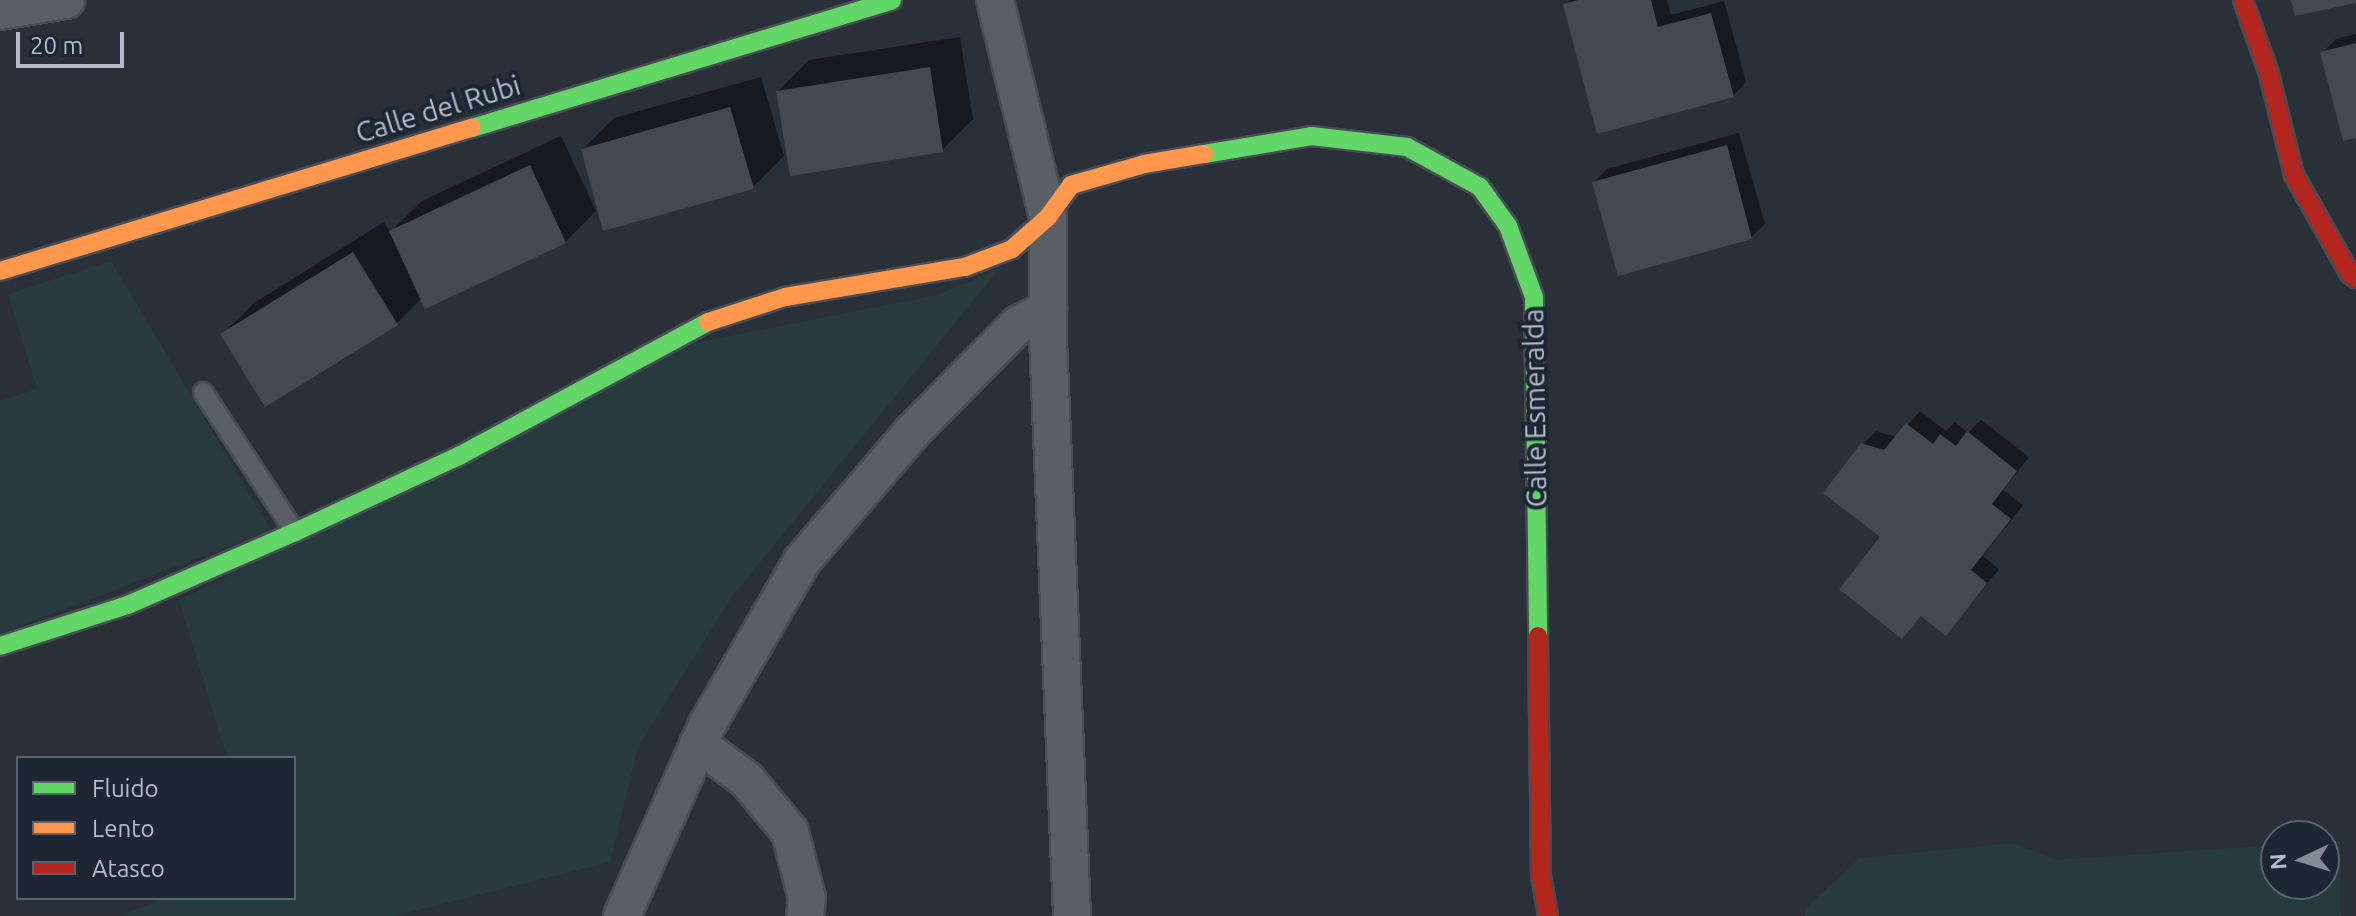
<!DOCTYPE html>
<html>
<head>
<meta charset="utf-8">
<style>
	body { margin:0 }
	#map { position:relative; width:2356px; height:916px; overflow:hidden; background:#2a3038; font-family:Ubuntu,sans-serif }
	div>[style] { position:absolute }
	.green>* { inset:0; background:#273a3e }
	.shadow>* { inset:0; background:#0007 }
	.building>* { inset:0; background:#444950 }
	.roads { filter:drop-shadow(2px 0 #484c53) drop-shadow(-2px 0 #484c53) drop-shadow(0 2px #484c53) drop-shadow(0 -2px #484c53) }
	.lane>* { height:18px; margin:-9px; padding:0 9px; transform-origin:9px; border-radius:9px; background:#5a5e66 }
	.street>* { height:36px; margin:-18px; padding:0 18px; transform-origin:18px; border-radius:18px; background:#5a5e66 }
	.fast>* { height:18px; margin:-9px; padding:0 9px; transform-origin:9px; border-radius:9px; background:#63d668 }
	.slow>* { height:18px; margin:-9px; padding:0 9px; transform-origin:9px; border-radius:9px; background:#ff974d }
	.jam>* { height:18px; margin:-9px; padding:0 9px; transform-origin:9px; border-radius:9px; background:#b3261e }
	span { translate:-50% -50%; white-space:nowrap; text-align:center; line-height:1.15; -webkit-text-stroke:8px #1d2633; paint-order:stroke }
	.street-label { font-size:28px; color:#b4bcc9 }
	.legend { position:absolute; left:16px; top:756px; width:280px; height:144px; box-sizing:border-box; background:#1d2633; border:2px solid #59626f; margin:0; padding:10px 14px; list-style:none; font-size:24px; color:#b4bcc9 }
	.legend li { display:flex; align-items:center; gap:16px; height:40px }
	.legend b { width:40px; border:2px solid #59626f }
	.north { position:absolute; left:2260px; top:820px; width:80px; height:80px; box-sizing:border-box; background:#1d2633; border:2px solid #59626f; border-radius:50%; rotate:266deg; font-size:22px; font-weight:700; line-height:32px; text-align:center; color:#b4bcc9 }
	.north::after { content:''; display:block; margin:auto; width:28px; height:36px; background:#848b96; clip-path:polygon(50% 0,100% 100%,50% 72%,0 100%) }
	.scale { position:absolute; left:16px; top:32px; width:108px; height:36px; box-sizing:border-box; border:4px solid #b4bcc9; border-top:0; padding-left:10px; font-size:24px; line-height:28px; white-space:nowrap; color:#b4bcc9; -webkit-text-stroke:6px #1d2633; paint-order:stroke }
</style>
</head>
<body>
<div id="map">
	<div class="green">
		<i style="clip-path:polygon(111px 261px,271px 530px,0 634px,0 401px,37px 389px,8px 294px)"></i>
		<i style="clip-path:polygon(999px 269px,731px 598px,638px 747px,610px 862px,394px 916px,121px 916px,162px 898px,294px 898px,294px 758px,227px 758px,179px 600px,695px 343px,937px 295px)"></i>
		<i style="clip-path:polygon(2340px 841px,2341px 916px,1805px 916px,1805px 909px,1860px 858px,2014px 843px,2055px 860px,2276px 845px,2276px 884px,2324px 884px,2324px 842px)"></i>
	</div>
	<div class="shadow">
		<i style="clip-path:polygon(1570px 0,1667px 0,1671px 15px,1724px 1px,1746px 82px,1733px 96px,1565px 5px)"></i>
		<i style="clip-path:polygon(2356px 34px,2356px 136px,2322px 53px,2336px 39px)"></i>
		<i style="clip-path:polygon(960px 37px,973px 119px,942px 150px,778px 91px,809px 60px)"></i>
		<i style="clip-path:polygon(761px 77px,784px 156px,753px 187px,583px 149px,614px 118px)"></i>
		<i style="clip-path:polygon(1739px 133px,1765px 224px,1751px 237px,1594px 182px,1607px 169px)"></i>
		<i style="clip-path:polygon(561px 136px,596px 211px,565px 242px,422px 298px,396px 324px,223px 334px,254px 303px,384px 222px,390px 232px,422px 201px)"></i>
		<i style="clip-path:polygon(1920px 411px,1946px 431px,1955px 422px,1968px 433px,1981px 420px,2029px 457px,2003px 490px,2023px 505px,1983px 556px,1999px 569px,1946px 633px,1922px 614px,1902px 636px,1863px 444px,1876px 431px,1897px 437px)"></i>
	</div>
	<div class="building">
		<i style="clip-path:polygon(1578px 0,1651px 0,1658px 27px,1711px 13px,1734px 97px,1597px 134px,1563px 4px)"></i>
		<i style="clip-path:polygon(2291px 0,2356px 0,2356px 3px,2295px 16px)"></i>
		<i style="clip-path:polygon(2356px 43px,2356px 138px,2343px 141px,2320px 52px)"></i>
		<i style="clip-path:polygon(930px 67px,943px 152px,790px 176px,776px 91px)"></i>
		<i style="clip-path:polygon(730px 107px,754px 189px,603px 231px,581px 149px)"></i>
		<i style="clip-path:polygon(1727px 145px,1752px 239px,1618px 276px,1592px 182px)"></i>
		<i style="clip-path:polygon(530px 165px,566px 243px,425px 309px,389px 231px)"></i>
		<i style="clip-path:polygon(353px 252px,398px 325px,265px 407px,220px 334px)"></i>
		<i style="clip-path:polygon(1906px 423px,1933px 444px,1940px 434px,1956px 446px,1967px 431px,2017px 471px,1992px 504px,2011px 519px,1971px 570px,1987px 583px,1946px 636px,1921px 616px,1902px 639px,1839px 589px,1880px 537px,1823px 493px,1861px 443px,1884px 450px)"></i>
	</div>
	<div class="roads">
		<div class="lane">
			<i style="left:203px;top:392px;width:168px;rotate:56.7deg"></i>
		</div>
		<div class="street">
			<i style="left:995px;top:0;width:223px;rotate:76.3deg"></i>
			<i style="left:1048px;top:217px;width:121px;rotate:90deg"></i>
			<i style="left:1048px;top:338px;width:578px;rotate:87.62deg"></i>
			<i style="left:0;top:11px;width:67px;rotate:-9.5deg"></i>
			<i style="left:698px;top:744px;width:61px;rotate:36.3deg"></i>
			<i style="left:747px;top:780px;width:67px;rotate:50.4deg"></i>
			<i style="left:790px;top:832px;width:68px;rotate:75.6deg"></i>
			<i style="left:807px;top:898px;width:18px;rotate:96deg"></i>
			<i style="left:622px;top:916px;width:209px;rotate:-66deg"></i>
			<i style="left:707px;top:725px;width:190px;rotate:-59.9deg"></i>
			<i style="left:802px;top:561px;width:170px;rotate:-49.5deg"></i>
			<i style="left:912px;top:432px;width:152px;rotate:-45.3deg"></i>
			<i style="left:1019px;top:324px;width:33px;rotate:-27deg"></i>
		</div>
		<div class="fast">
			<i style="left:472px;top:128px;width:439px;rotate:-16.9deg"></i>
			<i style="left:1204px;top:154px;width:109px;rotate:-9.5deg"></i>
			<i style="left:1311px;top:136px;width:97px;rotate:6.5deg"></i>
			<i style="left:1407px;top:147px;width:83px;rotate:28.7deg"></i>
			<i style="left:1480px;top:187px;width:48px;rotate:54.3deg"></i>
			<i style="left:1508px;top:226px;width:76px;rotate:69.9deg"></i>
			<i style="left:1534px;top:297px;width:339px;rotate:89.3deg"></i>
			<i style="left:0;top:646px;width:134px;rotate:-17.8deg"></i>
			<i style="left:128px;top:605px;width:182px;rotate:-23.6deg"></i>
			<i style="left:295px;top:532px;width:181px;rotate:-24.9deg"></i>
			<i style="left:459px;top:456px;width:283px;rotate:-28.3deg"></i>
		</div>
		<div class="slow">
			<i style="left:0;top:271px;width:493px;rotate:-16.9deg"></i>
			<i style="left:708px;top:322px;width:81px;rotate:-18deg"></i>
			<i style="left:785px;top:297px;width:182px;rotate:-9.5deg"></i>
			<i style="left:965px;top:267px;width:50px;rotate:-21deg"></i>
			<i style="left:1012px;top:249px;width:48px;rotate:-41.6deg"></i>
			<i style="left:1048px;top:217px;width:39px;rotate:-54deg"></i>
			<i style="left:1071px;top:185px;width:76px;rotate:-16deg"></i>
			<i style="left:1144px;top:164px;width:61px;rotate:-9.5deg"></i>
		</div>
		<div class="jam">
			<i style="left:2243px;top:0;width:78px;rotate:70.6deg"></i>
			<i style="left:2269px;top:74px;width:104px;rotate:76.1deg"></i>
			<i style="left:2294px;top:175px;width:114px;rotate:60.5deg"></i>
			<i style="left:2350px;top:274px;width:7px;rotate:34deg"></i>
			<i style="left:1538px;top:636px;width:239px;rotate:89.3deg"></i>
			<i style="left:1541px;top:875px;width:42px;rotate:80.3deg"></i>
		</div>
	</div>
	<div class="street-label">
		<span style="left:438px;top:109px;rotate:-17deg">Calle del Rubi</span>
		<span style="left:1535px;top:408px;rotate:-91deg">Calle Esmeralda</span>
	</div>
	<ul class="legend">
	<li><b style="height:10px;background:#63d668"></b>Fluido</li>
	<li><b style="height:10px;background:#ff974d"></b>Lento</li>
	<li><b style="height:10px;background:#b3261e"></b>Atasco</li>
	</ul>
	<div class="north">N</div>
	<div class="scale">20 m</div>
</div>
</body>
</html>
